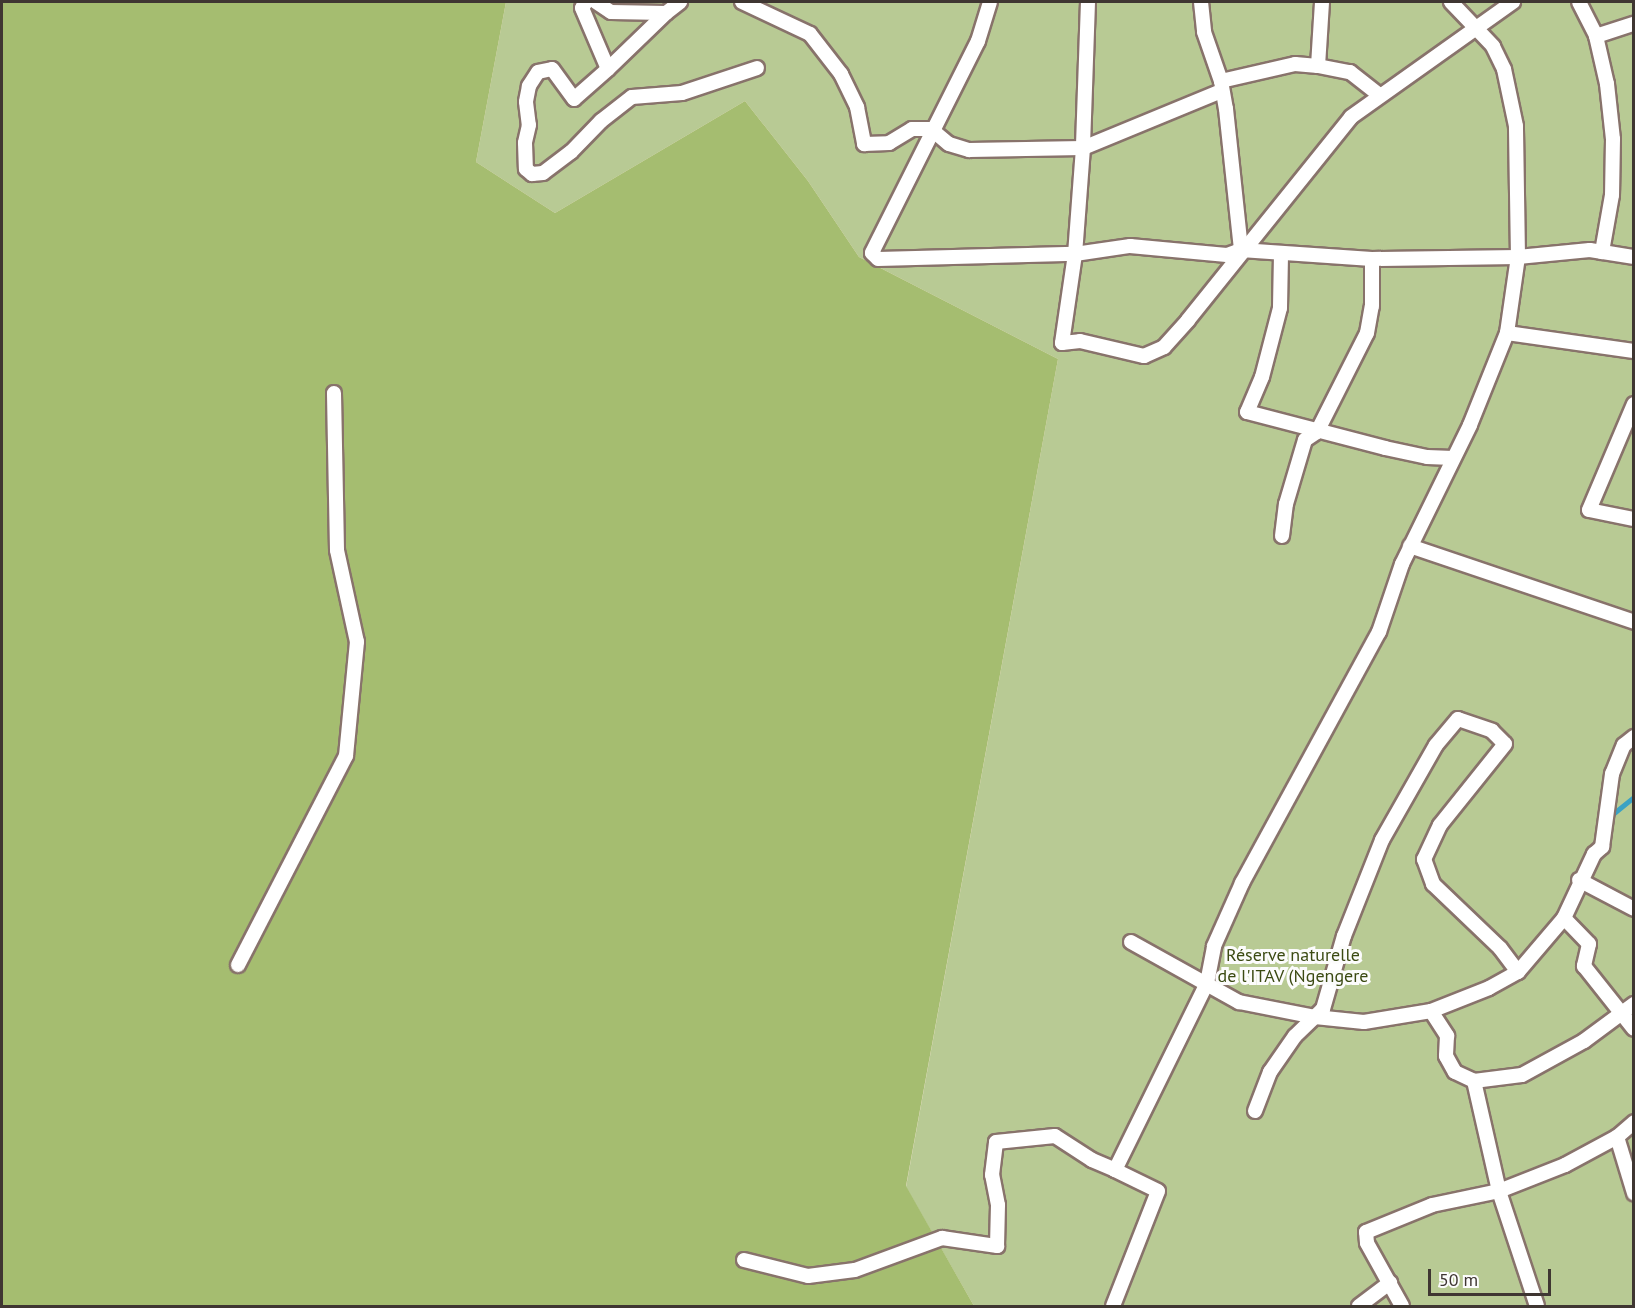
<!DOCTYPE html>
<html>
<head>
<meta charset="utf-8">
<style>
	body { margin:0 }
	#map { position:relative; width:1635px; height:1308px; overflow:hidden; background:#feebe3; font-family:"PT Sans",sans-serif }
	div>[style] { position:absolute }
	.green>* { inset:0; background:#b8ca94 }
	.forest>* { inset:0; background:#a5bd70 }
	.stream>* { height:5px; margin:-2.5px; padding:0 2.5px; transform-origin:2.5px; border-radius:2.5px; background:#3aa2c4 }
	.roads { filter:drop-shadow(2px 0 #88736b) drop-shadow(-2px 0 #88736b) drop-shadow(0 2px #88736b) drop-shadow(0 -2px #88736b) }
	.minor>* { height:14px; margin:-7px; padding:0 7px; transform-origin:7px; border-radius:7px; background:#fff }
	span { translate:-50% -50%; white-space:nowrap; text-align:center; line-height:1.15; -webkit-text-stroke:6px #fcfcfc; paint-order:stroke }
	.park-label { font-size:18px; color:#3b4a12 }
	.frame { position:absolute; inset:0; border:3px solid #3f3632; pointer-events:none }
	.scale { position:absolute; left:1428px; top:1269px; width:123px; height:27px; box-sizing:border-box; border:3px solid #3f3632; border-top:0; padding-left:8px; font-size:18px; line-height:21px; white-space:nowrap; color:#3f3632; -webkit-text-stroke:4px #fcfcfc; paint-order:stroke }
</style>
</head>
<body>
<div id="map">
	<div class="green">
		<i style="clip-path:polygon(506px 2px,1633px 2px,1633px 1306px,974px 1306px,906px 1187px,1058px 359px,859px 257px,808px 181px,745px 101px,555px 213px,476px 162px)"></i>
	</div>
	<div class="forest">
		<i style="clip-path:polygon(2px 2px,506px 2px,476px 162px,555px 213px,745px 101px,808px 181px,859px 257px,1058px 359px,906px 1186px,974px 1306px,2px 1306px)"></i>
	</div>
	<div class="stream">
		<i style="left:1609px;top:817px;width:32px;rotate:-39deg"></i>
	</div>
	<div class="roads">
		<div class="minor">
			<i style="left:586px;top:2px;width:7px;rotate:124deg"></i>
			<i style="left:582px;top:8px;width:66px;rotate:66.9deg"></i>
			<i style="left:608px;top:69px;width:45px;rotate:138.6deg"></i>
			<i style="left:574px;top:99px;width:37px;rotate:-126deg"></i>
			<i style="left:552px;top:69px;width:14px;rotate:168deg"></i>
			<i style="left:538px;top:72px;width:17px;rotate:123deg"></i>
			<i style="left:529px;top:86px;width:16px;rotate:101deg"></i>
			<i style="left:526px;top:102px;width:23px;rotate:83deg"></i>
			<i style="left:529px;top:125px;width:18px;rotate:103deg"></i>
			<i style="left:525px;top:143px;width:26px;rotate:88deg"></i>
			<i style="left:526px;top:169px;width:8px;rotate:40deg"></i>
			<i style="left:532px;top:174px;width:11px;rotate:-5deg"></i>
			<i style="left:543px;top:173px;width:35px;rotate:-37deg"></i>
			<i style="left:571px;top:152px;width:43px;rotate:-45.9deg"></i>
			<i style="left:601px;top:121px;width:39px;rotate:-38deg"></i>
			<i style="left:632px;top:97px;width:50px;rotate:-4.6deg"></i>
			<i style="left:682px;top:93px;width:79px;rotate:-18.4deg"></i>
			<i style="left:596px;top:2px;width:18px;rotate:34deg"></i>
			<i style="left:611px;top:12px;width:55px;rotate:1deg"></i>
			<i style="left:666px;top:13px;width:18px;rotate:-38deg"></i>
			<i style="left:742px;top:2px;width:75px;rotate:25.2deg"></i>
			<i style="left:810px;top:34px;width:51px;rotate:52.2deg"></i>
			<i style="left:841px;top:74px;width:37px;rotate:64deg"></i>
			<i style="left:857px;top:107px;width:38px;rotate:79deg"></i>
			<i style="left:864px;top:144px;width:25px;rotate:-2deg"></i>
			<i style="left:889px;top:143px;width:27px;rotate:-31deg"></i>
			<i style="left:912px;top:129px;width:19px"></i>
			<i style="left:931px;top:129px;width:23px;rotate:40deg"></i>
			<i style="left:949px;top:144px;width:21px;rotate:17deg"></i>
			<i style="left:969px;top:150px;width:114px;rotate:-1deg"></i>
			<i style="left:1083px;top:148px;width:149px;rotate:-22.4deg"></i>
			<i style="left:990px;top:2px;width:41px;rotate:107.1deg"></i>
			<i style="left:978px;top:41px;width:237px;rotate:116.6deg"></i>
			<i style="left:872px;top:253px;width:8px;rotate:45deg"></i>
			<i style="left:878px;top:259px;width:197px;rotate:-1.5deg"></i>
			<i style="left:1075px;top:254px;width:56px;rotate:-8.3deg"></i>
			<i style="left:1130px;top:246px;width:97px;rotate:5.3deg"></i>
			<i style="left:1227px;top:255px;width:15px;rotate:-20deg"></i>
			<i style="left:1241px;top:250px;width:131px;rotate:3.9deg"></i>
			<i style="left:1372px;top:259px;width:146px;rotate:-0.8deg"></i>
			<i style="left:1518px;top:257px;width:72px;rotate:-5.6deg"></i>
			<i style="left:1590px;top:250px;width:45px;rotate:9deg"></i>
			<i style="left:1088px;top:2px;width:146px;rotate:92deg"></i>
			<i style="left:1083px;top:148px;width:106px;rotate:94.3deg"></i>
			<i style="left:1075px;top:254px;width:90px;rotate:98.3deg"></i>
			<i style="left:1062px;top:343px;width:18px;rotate:-6deg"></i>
			<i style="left:1080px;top:341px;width:66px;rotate:13.2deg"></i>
			<i style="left:1144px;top:356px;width:22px;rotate:-24deg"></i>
			<i style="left:1164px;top:347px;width:36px;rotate:-48deg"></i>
			<i style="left:1188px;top:320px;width:260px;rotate:-51.2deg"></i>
			<i style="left:1351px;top:117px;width:199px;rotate:-35.4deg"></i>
			<i style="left:1201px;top:2px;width:30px;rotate:84deg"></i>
			<i style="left:1204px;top:32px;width:52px;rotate:70.9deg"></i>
			<i style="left:1221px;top:81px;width:28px;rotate:80deg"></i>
			<i style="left:1226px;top:109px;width:142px;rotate:83.9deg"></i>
			<i style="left:1579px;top:2px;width:38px;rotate:63deg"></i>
			<i style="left:1596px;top:36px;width:40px;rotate:-18deg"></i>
			<i style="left:1596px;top:36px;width:49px;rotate:77.1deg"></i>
			<i style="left:1607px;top:84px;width:55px;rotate:83.8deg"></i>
			<i style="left:1613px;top:139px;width:56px;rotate:91deg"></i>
			<i style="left:1612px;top:195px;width:58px;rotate:100deg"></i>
			<i style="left:1318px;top:66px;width:64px;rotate:-86.4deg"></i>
			<i style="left:608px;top:69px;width:81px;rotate:-44deg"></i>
			<i style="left:1221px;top:81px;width:76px;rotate:-12.9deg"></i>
			<i style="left:1295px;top:64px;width:23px;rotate:5deg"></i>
			<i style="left:1318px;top:66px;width:33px;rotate:11deg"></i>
			<i style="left:1350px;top:72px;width:36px;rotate:38deg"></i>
			<i style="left:1281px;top:255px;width:53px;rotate:91.1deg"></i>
			<i style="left:1280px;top:308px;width:71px;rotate:104.6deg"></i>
			<i style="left:1262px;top:377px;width:38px;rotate:113deg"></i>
			<i style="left:1247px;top:412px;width:143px;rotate:14.6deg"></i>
			<i style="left:1385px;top:448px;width:43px;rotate:12.1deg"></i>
			<i style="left:1427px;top:457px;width:26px;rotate:2deg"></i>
			<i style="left:1507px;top:333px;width:128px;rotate:8.1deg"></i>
			<i style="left:1634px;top:404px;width:115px;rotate:113deg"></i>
			<i style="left:1589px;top:510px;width:46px;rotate:11.3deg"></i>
			<i style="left:1282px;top:536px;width:32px;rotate:-83deg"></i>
			<i style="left:1286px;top:504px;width:67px;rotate:-73.5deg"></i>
			<i style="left:1305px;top:440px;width:14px;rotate:-34deg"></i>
			<i style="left:1317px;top:432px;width:111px;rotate:-63.2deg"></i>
			<i style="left:1367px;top:333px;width:27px;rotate:-80deg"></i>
			<i style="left:1372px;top:306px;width:47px;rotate:-90deg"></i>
			<i style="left:1410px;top:546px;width:237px;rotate:18.7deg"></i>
			<i style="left:1579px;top:880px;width:62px;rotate:27.8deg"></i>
			<i style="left:1564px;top:918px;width:36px;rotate:46deg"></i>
			<i style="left:1589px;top:944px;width:23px;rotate:103deg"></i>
			<i style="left:1584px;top:966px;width:80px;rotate:51.6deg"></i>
			<i style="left:1131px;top:942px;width:124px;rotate:29.1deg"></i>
			<i style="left:1239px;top:1002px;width:77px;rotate:11.2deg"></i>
			<i style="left:1315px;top:1017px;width:49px;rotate:5.8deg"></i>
			<i style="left:1364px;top:1022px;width:68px;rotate:-9.3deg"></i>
			<i style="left:1431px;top:1011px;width:62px;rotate:-21.6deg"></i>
			<i style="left:1489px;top:988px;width:33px;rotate:-29deg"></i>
			<i style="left:1518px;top:972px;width:71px;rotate:-49.6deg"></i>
			<i style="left:1564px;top:918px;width:71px;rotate:-64.9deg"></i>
			<i style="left:1594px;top:854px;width:11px;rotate:-41deg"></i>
			<i style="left:1602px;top:847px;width:74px;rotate:-82.2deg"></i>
			<i style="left:1612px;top:774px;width:31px;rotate:-68deg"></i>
			<i style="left:1624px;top:745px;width:13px;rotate:-39deg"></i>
			<i style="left:238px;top:965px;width:235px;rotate:-62.7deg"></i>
			<i style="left:346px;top:756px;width:115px;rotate:-84.5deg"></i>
			<i style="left:357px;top:642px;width:94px;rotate:-102.3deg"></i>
			<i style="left:337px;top:550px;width:157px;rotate:-91.1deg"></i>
			<i style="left:1431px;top:1011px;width:30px;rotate:57deg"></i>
			<i style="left:1447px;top:1036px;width:20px;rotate:93deg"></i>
			<i style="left:1446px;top:1056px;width:18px;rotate:61deg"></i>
			<i style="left:1455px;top:1072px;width:21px;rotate:25deg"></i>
			<i style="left:1255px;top:1111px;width:42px;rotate:-69deg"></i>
			<i style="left:1270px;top:1072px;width:44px;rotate:-55.2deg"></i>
			<i style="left:1295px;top:1036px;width:39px;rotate:-44deg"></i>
			<i style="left:1323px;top:1009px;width:76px;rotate:-74deg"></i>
			<i style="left:1344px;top:936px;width:103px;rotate:-68.4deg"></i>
			<i style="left:1382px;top:840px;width:109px;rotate:-60.4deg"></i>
			<i style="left:1436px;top:745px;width:34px;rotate:-50deg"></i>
			<i style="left:1458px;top:719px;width:36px;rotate:19deg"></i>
			<i style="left:1492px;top:731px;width:18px;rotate:45deg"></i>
			<i style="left:1505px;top:744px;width:104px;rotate:128.7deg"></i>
			<i style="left:1440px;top:825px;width:38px;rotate:115deg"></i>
			<i style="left:1424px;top:859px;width:27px;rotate:70deg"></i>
			<i style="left:1433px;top:884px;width:93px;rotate:43.7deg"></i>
			<i style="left:1500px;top:948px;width:30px;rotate:53deg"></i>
			<i style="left:1617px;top:1137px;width:59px;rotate:73.1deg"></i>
			<i style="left:744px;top:1260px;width:66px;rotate:14deg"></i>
			<i style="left:808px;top:1276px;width:47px;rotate:-7.3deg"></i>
			<i style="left:855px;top:1270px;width:93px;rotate:-20.2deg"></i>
			<i style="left:942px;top:1238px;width:56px;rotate:8.3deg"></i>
			<i style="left:997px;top:1246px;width:41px;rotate:-88.6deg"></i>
			<i style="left:998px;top:1205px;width:31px;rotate:-101deg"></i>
			<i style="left:992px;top:1175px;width:33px;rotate:-83deg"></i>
			<i style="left:996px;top:1142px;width:59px;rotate:-5.8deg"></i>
			<i style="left:1055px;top:1136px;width:44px;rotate:33deg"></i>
			<i style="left:1092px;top:1160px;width:25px;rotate:23deg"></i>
			<i style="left:1115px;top:1170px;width:208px;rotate:-63.8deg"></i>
			<i style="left:1207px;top:983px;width:38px;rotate:-79deg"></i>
			<i style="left:1214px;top:946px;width:69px;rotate:-66deg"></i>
			<i style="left:1242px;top:883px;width:286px;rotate:-61.4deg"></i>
			<i style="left:1379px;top:632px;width:72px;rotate:-71.3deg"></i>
			<i style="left:1402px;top:564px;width:155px;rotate:-63.9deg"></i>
			<i style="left:1470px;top:425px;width:99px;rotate:-68.1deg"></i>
			<i style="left:1507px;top:333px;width:77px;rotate:-81.8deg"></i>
			<i style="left:1518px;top:257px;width:131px;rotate:-90.9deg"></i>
			<i style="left:1516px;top:126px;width:58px;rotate:-101.9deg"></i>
			<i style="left:1504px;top:69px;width:25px;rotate:-116deg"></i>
			<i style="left:1493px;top:46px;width:61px;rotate:-133.7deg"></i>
			<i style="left:1113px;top:1306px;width:123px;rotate:-68.6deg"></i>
			<i style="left:1158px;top:1191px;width:48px;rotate:-154deg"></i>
			<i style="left:1359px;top:1306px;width:39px;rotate:-37deg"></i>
			<i style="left:1402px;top:1306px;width:72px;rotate:-119.1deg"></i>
			<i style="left:1367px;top:1243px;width:11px;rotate:-95deg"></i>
			<i style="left:1366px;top:1232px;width:71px;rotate:-22.2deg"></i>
			<i style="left:1432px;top:1205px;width:68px;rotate:-11.8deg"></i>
			<i style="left:1499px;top:1191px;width:71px;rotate:-21.5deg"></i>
			<i style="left:1565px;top:1165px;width:59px;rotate:-28.3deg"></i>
			<i style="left:1617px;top:1137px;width:23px;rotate:-41deg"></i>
			<i style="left:1537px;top:1306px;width:121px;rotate:-108.3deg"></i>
			<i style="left:1499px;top:1191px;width:113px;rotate:-102.8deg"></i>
			<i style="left:1474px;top:1081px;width:48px;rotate:-7.1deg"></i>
			<i style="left:1522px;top:1075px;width:71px;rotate:-28.7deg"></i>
			<i style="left:1584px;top:1041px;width:62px;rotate:-36.5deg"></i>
		</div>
	</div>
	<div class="park-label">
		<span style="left:1293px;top:966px">Réserve naturelle<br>de l'ITAV (Ngengere</span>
	</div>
	<div class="frame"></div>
	<div class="scale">50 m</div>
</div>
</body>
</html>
